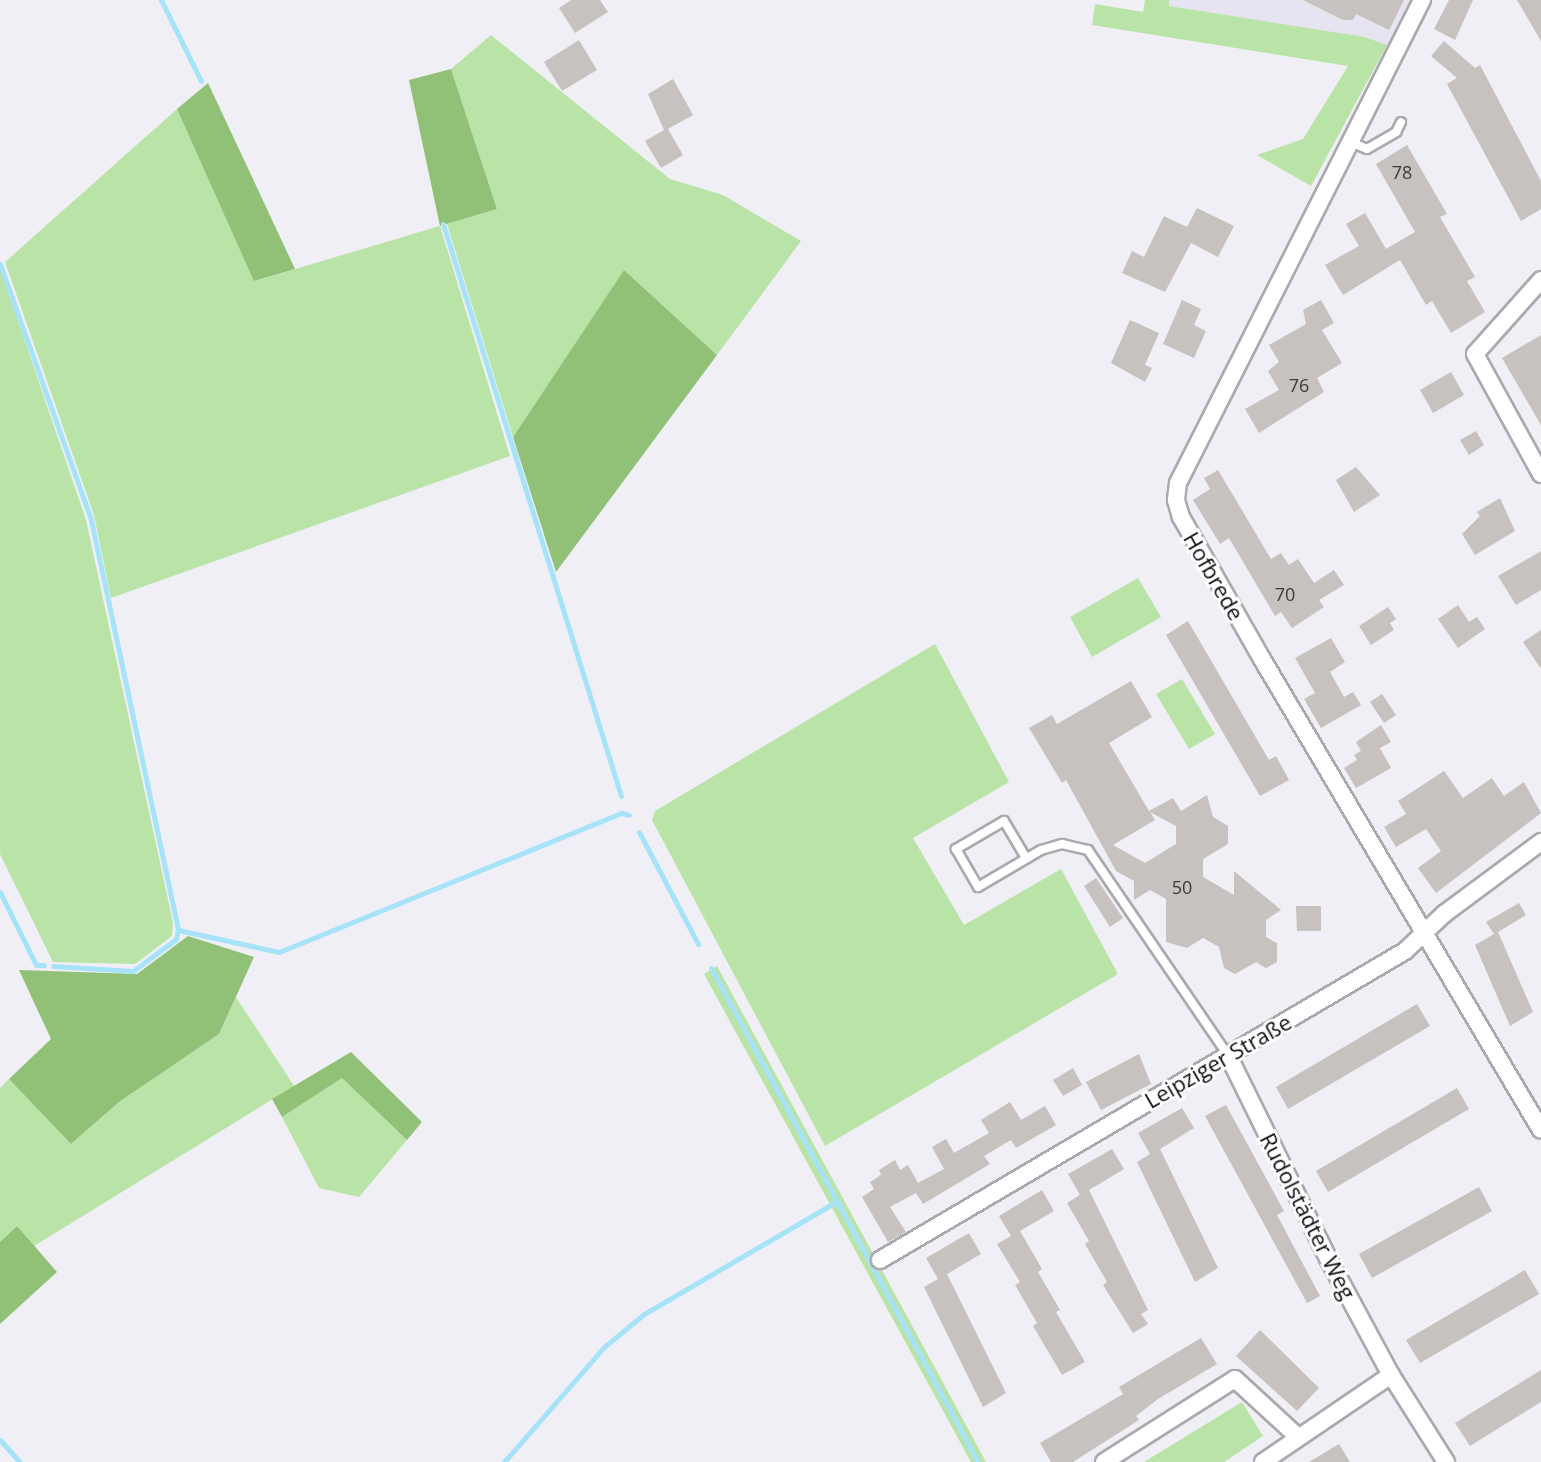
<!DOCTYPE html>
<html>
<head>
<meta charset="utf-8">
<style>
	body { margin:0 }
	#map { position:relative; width:1541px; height:1462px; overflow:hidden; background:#f0eff5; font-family:"Open Sans",sans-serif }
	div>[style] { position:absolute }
	.built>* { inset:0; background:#e6e4f1 }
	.green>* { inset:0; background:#bae3a7 }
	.forest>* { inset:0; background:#90c177 }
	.stream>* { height:5px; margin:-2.5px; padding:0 2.5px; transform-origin:2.5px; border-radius:2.5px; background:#a6e2f8 }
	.building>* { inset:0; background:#c7c1c0 }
	.roads { filter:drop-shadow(2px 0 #aaa9ae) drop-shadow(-2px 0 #aaa9ae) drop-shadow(0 2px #aaa9ae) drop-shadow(0 -2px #aaa9ae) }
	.lane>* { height:8px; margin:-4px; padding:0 4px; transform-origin:4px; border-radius:4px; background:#fff }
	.street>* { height:16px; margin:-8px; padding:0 8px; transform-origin:8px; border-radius:8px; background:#fff }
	span { translate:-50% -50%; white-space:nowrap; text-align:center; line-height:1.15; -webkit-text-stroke:6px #fff; paint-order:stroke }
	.number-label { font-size:18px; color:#3c3b3c }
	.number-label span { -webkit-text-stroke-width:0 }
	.street-label { font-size:22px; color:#0e0e10 }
</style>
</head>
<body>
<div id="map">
	<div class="built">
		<i style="clip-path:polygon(1169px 0,1411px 0,1387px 45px,1365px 37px,1168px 6px)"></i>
	</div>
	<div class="green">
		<i style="clip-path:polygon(1145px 0,1169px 0,1169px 6px,1365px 37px,1387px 45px,1311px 186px,1257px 155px,1303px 139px,1348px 66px,1092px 25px,1095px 4px,1143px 12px)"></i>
		<i style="clip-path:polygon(491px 35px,670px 179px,723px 195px,801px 241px,717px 355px,624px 270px,513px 437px,447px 224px,497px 209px,451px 69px)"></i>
		<i style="clip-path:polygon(177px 109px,255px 281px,440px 226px,510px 456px,111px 598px,94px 515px,5px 262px)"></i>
		<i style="clip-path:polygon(0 268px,86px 520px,173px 923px,172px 936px,135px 964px,53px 962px,0 854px)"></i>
		<i style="clip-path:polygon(1138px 578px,1161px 617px,1092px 657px,1070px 617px)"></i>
		<i style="clip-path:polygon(935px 644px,1009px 782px,913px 838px,964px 925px,1061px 869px,1118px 974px,825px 1146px,652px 820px,655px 811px)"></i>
		<i style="clip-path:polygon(1182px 679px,1215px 734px,1189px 749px,1156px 694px)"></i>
		<i style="clip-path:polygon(717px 966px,986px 1462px,971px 1462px,704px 974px)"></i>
		<i style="clip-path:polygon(236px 997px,294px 1086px,34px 1246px,17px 1226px,0 1242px,0 1088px,9px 1079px,71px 1144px,119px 1102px,219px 1034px)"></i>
		<i style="clip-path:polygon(342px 1078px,407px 1140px,359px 1197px,319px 1188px,282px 1117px)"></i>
		<i style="clip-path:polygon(1242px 1402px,1263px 1436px,1224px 1462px,1144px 1462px)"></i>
	</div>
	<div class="forest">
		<i style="clip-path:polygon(451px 69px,497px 209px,440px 226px,409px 80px)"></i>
		<i style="clip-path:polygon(208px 83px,295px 269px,254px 281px,177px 109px)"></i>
		<i style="clip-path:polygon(624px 270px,717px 355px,556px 572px,513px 437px)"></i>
		<i style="clip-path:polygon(188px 936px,254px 957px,219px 1034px,119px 1102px,71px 1144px,9px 1079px,51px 1039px,19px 970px,137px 974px)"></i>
		<i style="clip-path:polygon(351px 1052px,422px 1122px,407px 1140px,342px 1078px,282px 1117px,272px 1099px)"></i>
		<i style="clip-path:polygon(17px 1226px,57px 1272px,0 1324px,0 1242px)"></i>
	</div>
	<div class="stream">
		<i style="left:161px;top:0;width:90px;rotate:63.7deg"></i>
		<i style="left:443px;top:224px;width:599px;rotate:72.71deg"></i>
		<i style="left:0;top:264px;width:272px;rotate:70.4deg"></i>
		<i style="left:91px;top:520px;width:419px;rotate:78deg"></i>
		<i style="left:178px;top:930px;width:9px;rotate:103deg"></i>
		<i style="left:176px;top:939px;width:54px;rotate:143.3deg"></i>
		<i style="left:133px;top:971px;width:80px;rotate:-176.4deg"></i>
		<i style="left:639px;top:832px;width:127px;rotate:62.2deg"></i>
		<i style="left:0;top:892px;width:81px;rotate:63.7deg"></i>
		<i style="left:36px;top:965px;width:8px"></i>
		<i style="left:178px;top:930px;width:103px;rotate:12.3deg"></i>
		<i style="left:279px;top:952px;width:370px;rotate:-22.1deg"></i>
		<i style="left:622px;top:813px;width:7px;rotate:16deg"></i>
		<i style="left:711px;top:968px;width:562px;rotate:61.61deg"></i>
		<i style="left:0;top:1440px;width:30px;rotate:48deg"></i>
		<i style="left:504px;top:1462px;width:152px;rotate:-49deg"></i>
		<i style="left:604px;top:1347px;width:52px;rotate:-39.5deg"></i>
		<i style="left:644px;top:1314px;width:224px;rotate:-30.3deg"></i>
	</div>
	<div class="building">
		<i style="clip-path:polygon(571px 0,600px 0,608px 12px,575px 33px,559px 8px)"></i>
		<i style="clip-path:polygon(1303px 0,1404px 0,1389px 30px,1356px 14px,1353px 20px,1343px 20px)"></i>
		<i style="clip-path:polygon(1449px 0,1473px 0,1455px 40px,1434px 29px)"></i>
		<i style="clip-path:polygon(1517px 0,1541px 0,1541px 41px)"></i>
		<i style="clip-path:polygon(579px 40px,597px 70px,562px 91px,544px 62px)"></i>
		<i style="clip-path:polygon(1444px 41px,1475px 68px,1480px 65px,1541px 181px,1541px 209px,1521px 221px,1447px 84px,1457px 78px,1431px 56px)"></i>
		<i style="clip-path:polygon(673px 79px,693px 115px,668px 129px,683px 155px,661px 168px,645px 141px,664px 130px,648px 94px)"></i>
		<i style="clip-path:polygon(1407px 145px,1447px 214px,1440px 217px,1475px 277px,1467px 281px,1485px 312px,1451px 333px,1432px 301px,1426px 305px,1400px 260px,1343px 295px,1325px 265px,1359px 246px,1346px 224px,1365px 213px,1386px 249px,1415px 232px,1376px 164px)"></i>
		<i style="clip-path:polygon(1197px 208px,1234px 226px,1218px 257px,1191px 243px,1165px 292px,1122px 273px,1132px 251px,1144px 257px,1164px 216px,1187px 227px)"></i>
		<i style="clip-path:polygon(1182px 300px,1201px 309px,1194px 325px,1206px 331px,1194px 358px,1163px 344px)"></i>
		<i style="clip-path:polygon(1321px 300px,1334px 323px,1322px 330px,1342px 363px,1317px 378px,1324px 392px,1259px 433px,1245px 409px,1279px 390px,1268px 371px,1279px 362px,1269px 345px,1306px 324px,1303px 310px)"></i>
		<i style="clip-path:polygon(1130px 320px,1159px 333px,1145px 365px,1152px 368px,1145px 382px,1111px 363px)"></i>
		<i style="clip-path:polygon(1541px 335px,1541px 425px,1502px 358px)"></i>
		<i style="clip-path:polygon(1451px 372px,1464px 395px,1433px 413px,1420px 390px)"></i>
		<i style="clip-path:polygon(1476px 431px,1484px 445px,1469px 455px,1460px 440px)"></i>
		<i style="clip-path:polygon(1356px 467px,1380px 495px,1354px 512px,1336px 480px)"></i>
		<i style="clip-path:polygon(1218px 470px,1271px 559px,1281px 553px,1289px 565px,1298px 559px,1314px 583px,1334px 570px,1344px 585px,1319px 600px,1324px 607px,1292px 628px,1281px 612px,1275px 616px,1229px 538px,1220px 544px,1193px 500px,1210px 489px,1204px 478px)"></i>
		<i style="clip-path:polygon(1500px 498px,1515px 531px,1475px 555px,1462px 534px,1480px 516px,1477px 512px)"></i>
		<i style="clip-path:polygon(1541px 551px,1541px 590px,1516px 605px,1498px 576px)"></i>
		<i style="clip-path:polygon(1458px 605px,1469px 622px,1477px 617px,1485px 629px,1458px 648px,1438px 619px)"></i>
		<i style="clip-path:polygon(1388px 607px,1396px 619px,1390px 623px,1394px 630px,1371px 645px,1359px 626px)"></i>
		<i style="clip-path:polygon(1188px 621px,1269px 760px,1276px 756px,1289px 780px,1260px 796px,1166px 635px)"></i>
		<i style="clip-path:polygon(1541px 630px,1541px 669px,1523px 642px)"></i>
		<i style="clip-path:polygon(1331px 638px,1345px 662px,1330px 672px,1344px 697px,1353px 692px,1361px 705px,1321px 728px,1304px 699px,1315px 693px,1295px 658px)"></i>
		<i style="clip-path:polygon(evenodd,1131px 681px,1152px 717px,1109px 743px,1149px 811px,1173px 798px,1181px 811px,1207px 795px,1213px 817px,1228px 826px,1228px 844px,1203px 859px,1203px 877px,1234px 895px,1234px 871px,1281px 910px,1266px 920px,1266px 937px,1277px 943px,1277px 962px,1266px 968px,1256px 962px,1235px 974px,1224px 968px,1219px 947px,1203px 938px,1187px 948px,1166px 942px,1166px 899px,1150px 890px,1134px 900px,1134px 881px,1116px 871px,1066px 780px,1062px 783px,1029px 728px,1052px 715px,1057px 724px,1131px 681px,1150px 812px,1176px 826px,1176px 844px,1145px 863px,1113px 845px,1155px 820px,1150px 812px)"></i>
		<i style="clip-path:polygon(1382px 694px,1396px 715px,1384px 723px,1370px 702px)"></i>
		<i style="clip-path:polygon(1381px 725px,1391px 742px,1380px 748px,1391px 768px,1356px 788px,1344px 768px,1357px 760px,1354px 755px,1361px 751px,1356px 742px)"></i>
		<i style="clip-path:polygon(1444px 771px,1463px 798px,1492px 778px,1504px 796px,1524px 782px,1541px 813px,1436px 893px,1418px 868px,1441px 851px,1426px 829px,1396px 847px,1384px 827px,1406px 814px,1398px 801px)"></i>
		<i style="clip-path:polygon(1096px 878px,1123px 918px,1110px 927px,1084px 886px)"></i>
		<i style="clip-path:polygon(1519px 903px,1526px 915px,1498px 932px,1533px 1012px,1510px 1026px,1475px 945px,1494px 934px,1486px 922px)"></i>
		<i style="clip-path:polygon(1296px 906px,1321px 906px,1321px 931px,1297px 931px)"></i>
		<i style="clip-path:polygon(1417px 1004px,1430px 1026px,1288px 1109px,1276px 1087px)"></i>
		<i style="clip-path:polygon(1139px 1054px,1151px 1084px,1101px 1110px,1086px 1082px)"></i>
		<i style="clip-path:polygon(1073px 1068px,1082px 1085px,1063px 1096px,1053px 1080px)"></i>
		<i style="clip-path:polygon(1457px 1088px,1469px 1109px,1328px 1192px,1316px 1171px)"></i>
		<i style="clip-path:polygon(1010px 1102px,1021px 1120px,1045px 1106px,1056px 1125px,1016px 1148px,1011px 1140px,984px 1156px,990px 1164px,923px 1204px,916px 1193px,890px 1207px,906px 1232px,888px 1242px,862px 1197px,874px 1189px,870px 1182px,881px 1175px,879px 1170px,895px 1160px,900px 1170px,908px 1165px,918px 1183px,944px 1169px,932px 1147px,946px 1139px,954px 1153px,989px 1133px,981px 1120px)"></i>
		<i style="clip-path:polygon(1226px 1105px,1284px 1211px,1277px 1215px,1320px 1296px,1307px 1303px,1205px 1116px)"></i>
		<i style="clip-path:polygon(1182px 1108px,1194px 1128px,1160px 1149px,1218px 1268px,1195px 1282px,1137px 1162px,1150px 1154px,1138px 1133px)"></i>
		<i style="clip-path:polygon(1112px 1149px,1124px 1169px,1089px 1190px,1148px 1310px,1141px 1314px,1148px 1324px,1133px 1333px,1103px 1285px,1107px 1282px,1085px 1244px,1089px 1241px,1067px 1203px,1080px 1195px,1068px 1174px)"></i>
		<i style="clip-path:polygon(1479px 1187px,1492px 1211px,1372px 1278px,1359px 1254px)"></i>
		<i style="clip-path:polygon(1042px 1190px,1054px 1211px,1020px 1231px,1042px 1269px,1038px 1272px,1060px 1310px,1056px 1312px,1085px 1362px,1062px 1375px,1033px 1326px,1037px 1323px,1015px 1285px,1020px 1282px,997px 1244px,1011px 1236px,999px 1216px)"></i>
		<i style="clip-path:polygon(969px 1233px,981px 1254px,947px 1274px,1006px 1393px,983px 1407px,924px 1287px,938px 1279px,926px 1258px)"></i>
		<i style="clip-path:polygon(1525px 1270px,1539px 1294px,1420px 1363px,1406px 1340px)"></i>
		<i style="clip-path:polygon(1260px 1330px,1319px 1388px,1297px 1411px,1236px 1356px)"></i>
		<i style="clip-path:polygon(1201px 1338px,1217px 1364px,1158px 1399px,1136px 1416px,1139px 1420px,1073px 1462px,1051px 1462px,1040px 1443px,1123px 1394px,1119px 1387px)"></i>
		<i style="clip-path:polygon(1541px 1370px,1541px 1402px,1470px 1446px,1455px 1423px)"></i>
		<i style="clip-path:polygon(1339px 1444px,1350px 1462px,1309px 1462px)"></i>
	</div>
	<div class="roads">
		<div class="lane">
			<i style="left:1350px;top:142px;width:18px;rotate:22deg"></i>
			<i style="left:1367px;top:149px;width:34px;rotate:-30deg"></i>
			<i style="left:1396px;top:132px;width:11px;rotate:-63deg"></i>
			<i style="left:1026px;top:858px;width:43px;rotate:-120.7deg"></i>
			<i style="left:1004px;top:821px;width:56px;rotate:149.7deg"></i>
			<i style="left:956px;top:849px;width:44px;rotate:59.9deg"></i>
			<i style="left:978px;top:887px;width:73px;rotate:-30.4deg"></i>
			<i style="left:1041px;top:850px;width:22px;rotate:-16deg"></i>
			<i style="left:1062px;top:844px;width:27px;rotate:13deg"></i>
			<i style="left:1088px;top:850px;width:248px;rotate:55.7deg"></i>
		</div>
		<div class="street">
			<i style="left:1422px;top:0;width:541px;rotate:116.8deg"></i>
			<i style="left:1178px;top:483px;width:17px;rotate:97deg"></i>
			<i style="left:1176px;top:500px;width:18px;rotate:74deg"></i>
			<i style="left:1181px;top:517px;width:163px;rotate:60.3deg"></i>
			<i style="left:1262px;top:659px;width:547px;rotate:59.36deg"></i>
			<i style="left:1541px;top:280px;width:99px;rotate:131.7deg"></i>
			<i style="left:1475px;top:354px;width:137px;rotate:61.2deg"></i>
			<i style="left:1228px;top:1055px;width:229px;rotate:63.8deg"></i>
			<i style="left:1329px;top:1260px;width:131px;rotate:61.7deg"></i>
			<i style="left:1391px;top:1375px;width:103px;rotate:57.7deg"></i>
			<i style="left:880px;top:1260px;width:609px;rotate:-30.48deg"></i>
			<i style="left:1405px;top:951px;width:54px;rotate:-43.5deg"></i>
			<i style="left:1444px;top:914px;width:121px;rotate:-36.6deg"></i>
			<i style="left:1104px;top:1462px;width:155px;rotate:-32.4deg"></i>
			<i style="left:1235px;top:1379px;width:84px;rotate:42.6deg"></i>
			<i style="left:1263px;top:1462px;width:155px;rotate:-34.2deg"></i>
		</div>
	</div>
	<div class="number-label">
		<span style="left:1402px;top:172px">78</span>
		<span style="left:1299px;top:385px">76</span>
		<span style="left:1285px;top:594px">70</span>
		<span style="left:1182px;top:887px">50</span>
	</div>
	<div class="street-label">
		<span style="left:1214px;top:576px;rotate:60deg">Hofbrede</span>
		<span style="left:1218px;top:1061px;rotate:-30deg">Leipziger Straße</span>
		<span style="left:1308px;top:1216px;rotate:63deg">Rudolstädter Weg</span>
	</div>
</div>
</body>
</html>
